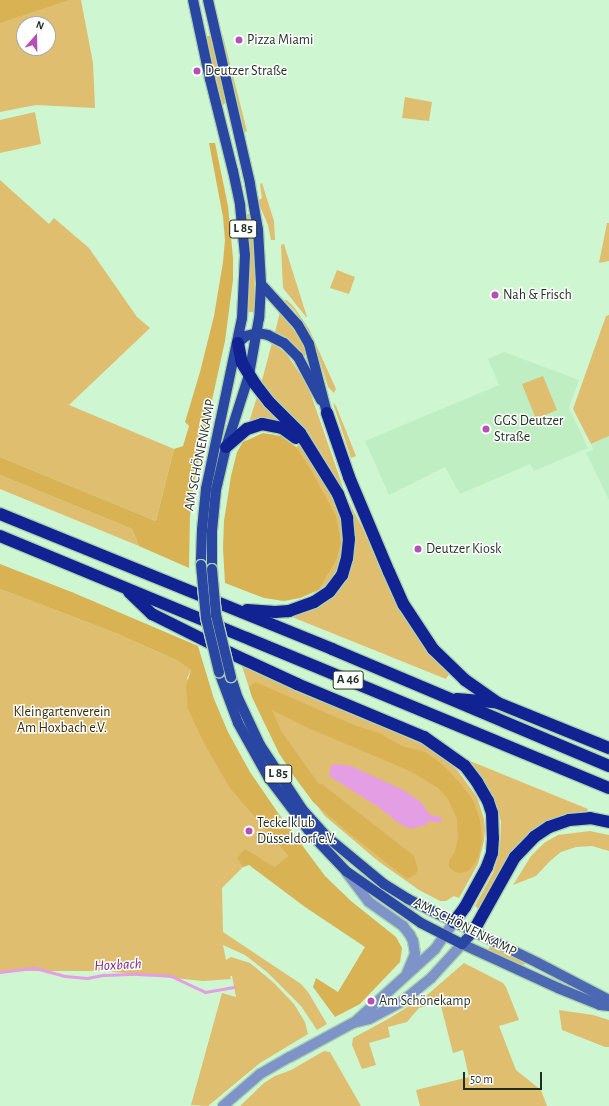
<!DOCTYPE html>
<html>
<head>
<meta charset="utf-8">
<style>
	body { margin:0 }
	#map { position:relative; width:609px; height:1106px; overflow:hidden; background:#cef6d1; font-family:"Alegreya Sans",sans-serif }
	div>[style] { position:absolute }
	.built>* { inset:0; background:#c0eec3 }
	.green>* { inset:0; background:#dfbe6f }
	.forest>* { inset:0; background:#d9b254 }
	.water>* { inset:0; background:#e49ee3 }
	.stream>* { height:3px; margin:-1.5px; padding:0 1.5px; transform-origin:1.5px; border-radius:1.5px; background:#e49ee3 }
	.roads { filter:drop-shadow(1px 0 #aed2b1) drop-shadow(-1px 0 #aed2b1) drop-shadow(0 1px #aed2b1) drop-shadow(0 -1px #aed2b1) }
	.tertiary>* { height:10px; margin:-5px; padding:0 5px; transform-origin:5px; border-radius:5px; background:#7e93c8 }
	.secondary>* { height:10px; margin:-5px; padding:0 5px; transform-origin:5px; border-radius:5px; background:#4c68b3 }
	.primary>* { height:10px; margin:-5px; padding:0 5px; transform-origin:5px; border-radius:5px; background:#2a46a3 }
	.motorway>* { height:12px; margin:-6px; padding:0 6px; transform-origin:6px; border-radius:6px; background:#112393 }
	.bridges { filter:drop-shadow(1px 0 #aed2b1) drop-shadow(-1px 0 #aed2b1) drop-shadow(0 1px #aed2b1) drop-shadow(0 -1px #aed2b1) }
	.primary-bridge>* { height:10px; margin:-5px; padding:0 5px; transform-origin:5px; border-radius:5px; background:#2a46a3 }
	.dots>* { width:11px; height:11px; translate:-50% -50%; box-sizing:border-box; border:2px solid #fff; border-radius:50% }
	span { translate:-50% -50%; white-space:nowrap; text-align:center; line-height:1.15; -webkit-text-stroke:3px #fff; paint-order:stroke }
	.shield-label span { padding:1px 3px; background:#fff; border:1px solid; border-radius:3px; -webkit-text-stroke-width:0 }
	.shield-label { font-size:13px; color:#1f2f21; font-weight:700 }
	.poi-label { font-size:14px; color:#1f2f21 }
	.left { translate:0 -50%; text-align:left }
	.street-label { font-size:14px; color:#1f2f21 }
	.park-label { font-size:14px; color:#392a00 }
	.water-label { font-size:15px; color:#7b2b7d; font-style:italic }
	.north { position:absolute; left:16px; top:16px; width:40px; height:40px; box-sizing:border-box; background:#fff; border:1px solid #a5aca6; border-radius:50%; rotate:20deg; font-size:11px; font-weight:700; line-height:16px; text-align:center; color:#1f2f21 }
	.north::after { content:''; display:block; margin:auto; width:14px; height:18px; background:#b450b6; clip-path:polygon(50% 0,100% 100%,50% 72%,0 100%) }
	.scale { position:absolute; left:463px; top:1072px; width:79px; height:18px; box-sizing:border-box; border:2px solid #1f2f21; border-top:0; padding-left:5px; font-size:12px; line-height:14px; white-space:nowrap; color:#1f2f21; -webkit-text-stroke:3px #fff; paint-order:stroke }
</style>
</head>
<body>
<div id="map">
	<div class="built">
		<i style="clip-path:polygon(504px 352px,579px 380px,569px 408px,588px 448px,534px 471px,530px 464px,460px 494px,445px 467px,389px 495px,365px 441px,499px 385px,488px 359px)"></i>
		<i style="clip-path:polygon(609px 436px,609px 500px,586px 453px,593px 450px,591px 444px)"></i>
	</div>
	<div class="green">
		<i style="clip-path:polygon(evenodd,0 0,81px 0,93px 63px,95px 108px,36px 105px,0 112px,0 0,24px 24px,48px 24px,48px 48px,24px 48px,24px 24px)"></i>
		<i style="clip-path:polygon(221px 35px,223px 36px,247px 131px,244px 132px)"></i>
		<i style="clip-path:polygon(206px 36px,210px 36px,226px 102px,223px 105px)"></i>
		<i style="clip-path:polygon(405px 97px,432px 102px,429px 121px,402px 118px)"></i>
		<i style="clip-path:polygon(35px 112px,41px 144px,0 153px,0 120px)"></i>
		<i style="clip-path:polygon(0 180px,49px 224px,54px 218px,89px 248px,137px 317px,150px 328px,69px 405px,174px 449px,156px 521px,0 457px)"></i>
		<i style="clip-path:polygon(262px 183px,274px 221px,275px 240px,271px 240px,268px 225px,259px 204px,259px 200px,262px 198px,260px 184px)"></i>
		<i style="clip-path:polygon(247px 214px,249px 214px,251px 225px,255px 263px,254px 312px,248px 312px,250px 259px)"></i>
		<i style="clip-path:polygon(607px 223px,609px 223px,609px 261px,599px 263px)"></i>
		<i style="clip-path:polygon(284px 244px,307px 317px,306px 317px,283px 288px,281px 245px)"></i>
		<i style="clip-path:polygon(337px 270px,355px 277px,349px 294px,330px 288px)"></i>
		<i style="clip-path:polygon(284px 300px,287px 300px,294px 307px,309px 329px,336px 389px,334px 393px,328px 387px,316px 348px,307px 330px,295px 311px)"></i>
		<i style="clip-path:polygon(280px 312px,298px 336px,305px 350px,305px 357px,284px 336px,275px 332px)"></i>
		<i style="clip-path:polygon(609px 315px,609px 436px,591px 444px,573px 409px,606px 316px)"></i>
		<i style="clip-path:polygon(272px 343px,286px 353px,308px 386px,346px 496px,368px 539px,392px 594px,417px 635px,449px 674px,446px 679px,287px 615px,310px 609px,354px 553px,355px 534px,352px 517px,322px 456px,308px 435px,261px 384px)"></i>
		<i style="clip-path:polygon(543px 376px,557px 410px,536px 419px,522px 384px)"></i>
		<i style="clip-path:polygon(257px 397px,276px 417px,276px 419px,260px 419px,249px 422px)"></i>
		<i style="clip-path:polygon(333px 403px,336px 406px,356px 456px,351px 458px)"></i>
		<i style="clip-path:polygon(299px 445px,313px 465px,337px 506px,342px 520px,346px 541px,337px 573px,329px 582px,319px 590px,336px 561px,296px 447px)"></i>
		<i style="clip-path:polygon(0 475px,132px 529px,139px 546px,0 489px)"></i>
		<i style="clip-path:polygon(0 589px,113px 632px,174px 659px,191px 670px,187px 678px,231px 790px,288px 856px,274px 867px,249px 864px,243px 867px,222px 888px,223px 932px,301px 984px,308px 992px,327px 1024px,317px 1030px,301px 1006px,267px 972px,245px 955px,223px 945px,226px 960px,231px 957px,250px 963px,274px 983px,294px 1004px,305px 1022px,308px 1034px,260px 1063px,208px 1106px,191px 1105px,222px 993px,236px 997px,232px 976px,230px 976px,231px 979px,203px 981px,105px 971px,0 971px)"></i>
		<i style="clip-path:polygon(242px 666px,422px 744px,443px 756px,458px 771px,477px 797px,484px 819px,485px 830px,484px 841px,478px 864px,459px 898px,454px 896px,446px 901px,440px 901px,419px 890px,378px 861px,325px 816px,294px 776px,279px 753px,252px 697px)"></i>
		<i style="clip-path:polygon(470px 761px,588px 809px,587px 812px,567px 814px,543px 824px,498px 876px,479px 909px,475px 906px,493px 873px,497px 860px,500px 847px,501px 821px,490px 791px,469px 765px)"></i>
		<i style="clip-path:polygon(590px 831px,609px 835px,609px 851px,592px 846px,576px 847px,561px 852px,550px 861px,536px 876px,513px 885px,531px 856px,544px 843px,558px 835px)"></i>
		<i style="clip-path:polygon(490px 946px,523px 962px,526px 964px,520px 965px,488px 950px)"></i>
		<i style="clip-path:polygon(464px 963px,503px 983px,506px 987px,519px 1020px,499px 1026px,516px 1070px,541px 1090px,547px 1106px,420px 1106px,416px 1090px,469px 1077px,463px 1050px,453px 1053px,440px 1002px,419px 1008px,407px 1022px,388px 1027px,390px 1037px,369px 1043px,376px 1065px,362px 1069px,352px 1045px,353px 1038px,388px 1019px,427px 995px)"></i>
		<i style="clip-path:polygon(559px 1010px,593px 1015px,609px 1020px,609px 1047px,605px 1047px,562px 1030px)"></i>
		<i style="clip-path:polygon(324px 1051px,330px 1052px,361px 1106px,240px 1106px,264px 1083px,275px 1076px,291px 1070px)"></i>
	</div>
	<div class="forest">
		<i style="clip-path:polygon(0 0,69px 0,0 23px)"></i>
		<i style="clip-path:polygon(209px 143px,215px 143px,228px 206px,233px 258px,233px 280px,225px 341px,193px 487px,190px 516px,189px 568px,139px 546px,132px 529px,0 475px,0 457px,156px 521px,174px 449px,183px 446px,189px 426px,185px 422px,200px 372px,214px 316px,223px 262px,225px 240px,223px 217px)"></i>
		<i style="clip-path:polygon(263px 433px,281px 436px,296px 447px,311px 470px,336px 516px,341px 543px,336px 561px,319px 590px,300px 598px,284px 601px,264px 598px,225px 583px,223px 548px,224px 521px,231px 476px,237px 452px,243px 442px)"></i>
		<i style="clip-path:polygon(0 564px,74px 593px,198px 646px,214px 699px,228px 732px,250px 772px,276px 810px,325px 876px,351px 901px,396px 937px,402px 948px,400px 962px,360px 1004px,335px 1017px,313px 987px,316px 978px,338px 992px,365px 947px,305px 907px,249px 865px,243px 867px,237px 858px,245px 849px,274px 867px,288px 856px,231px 790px,204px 743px,188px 709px,186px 686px,191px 670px,174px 659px,113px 632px,0 589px)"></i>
		<i style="clip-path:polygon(255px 682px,354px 725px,379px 733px,402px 746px,425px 752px,442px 764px,460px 783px,473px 800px,480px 820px,482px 841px,478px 858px,472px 867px,468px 871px,461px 873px,455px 872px,449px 867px,449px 861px,455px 852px,458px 838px,457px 819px,448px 799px,438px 788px,410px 771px,308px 728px,272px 710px,281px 731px,319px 784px,322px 784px,414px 856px,418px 869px,416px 874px,407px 879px,350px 834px,313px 802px,294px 776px,279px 753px,252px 697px,249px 687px)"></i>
	</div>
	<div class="water">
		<i style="clip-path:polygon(334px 764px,351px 766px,403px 790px,421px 802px,430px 815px,441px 817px,441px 823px,429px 821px,426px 825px,411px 829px,400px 824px,377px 806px,329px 776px,331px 766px)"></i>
	</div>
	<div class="stream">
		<i style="left:0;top:972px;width:35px;rotate:-7deg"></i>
		<i style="left:35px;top:968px;width:31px;rotate:15deg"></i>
		<i style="left:65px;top:976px;width:22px;rotate:5deg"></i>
		<i style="left:87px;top:978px;width:16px;rotate:-11deg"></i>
		<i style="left:103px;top:975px;width:34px;rotate:-2deg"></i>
		<i style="left:137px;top:974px;width:34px;rotate:3deg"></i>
		<i style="left:171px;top:976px;width:38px;rotate:25deg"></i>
		<i style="left:205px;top:992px;width:29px;rotate:-10deg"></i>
	</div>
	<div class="roads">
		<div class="tertiary">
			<i style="left:347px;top:873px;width:36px;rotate:53deg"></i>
			<i style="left:369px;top:902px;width:42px;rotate:35.2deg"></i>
			<i style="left:403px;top:926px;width:11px;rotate:52deg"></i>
			<i style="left:410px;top:935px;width:7px;rotate:63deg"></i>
			<i style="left:413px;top:941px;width:13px;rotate:81deg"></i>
			<i style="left:415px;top:954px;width:21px;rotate:113deg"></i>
			<i style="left:356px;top:1021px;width:107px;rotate:-42.3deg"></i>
			<i style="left:435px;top:949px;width:33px;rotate:-55deg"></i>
			<i style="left:223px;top:1106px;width:49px;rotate:-40.9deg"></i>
			<i style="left:260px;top:1074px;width:34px;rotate:-30deg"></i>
			<i style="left:290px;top:1057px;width:72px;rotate:-28.4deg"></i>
			<i style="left:353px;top:1023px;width:16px;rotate:-14deg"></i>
			<i style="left:369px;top:1019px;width:40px;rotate:-28deg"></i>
			<i style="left:404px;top:1000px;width:35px;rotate:-39deg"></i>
			<i style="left:431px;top:978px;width:46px;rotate:-47.6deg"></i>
		</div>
		<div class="secondary">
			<i style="left:454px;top:922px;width:93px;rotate:26deg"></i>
			<i style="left:538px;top:963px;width:80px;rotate:27.5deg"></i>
			<i style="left:462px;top:944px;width:106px;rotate:24.6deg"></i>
			<i style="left:558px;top:988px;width:45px;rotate:22deg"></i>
			<i style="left:600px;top:1005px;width:9px;rotate:6deg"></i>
		</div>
		<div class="primary">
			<i style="left:193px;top:0;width:81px;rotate:77.9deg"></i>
			<i style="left:210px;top:79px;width:95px;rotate:76deg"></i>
			<i style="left:233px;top:171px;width:35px;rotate:78deg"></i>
			<i style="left:240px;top:205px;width:50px;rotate:84.3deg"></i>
			<i style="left:245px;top:255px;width:63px;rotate:92.7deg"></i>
			<i style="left:242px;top:318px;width:175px;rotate:101.9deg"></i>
			<i style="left:206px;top:489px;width:41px;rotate:95.6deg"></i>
			<i style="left:202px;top:530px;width:35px;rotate:92deg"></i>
			<i style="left:208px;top:0;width:189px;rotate:77.1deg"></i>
			<i style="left:250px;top:184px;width:47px;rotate:80.1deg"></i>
			<i style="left:258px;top:230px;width:54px;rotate:86.8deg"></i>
			<i style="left:261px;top:284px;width:34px;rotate:93deg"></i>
			<i style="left:259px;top:318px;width:58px;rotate:100deg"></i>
			<i style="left:249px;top:375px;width:76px;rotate:107.7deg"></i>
			<i style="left:226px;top:447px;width:44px;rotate:103.1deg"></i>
			<i style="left:216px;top:490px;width:41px;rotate:95.6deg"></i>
			<i style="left:212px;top:531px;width:38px;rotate:90deg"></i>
			<i style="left:261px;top:284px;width:55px;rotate:47.9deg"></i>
			<i style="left:298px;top:325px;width:22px;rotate:60deg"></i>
			<i style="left:309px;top:344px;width:71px;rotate:75.4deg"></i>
			<i style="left:238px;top:343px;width:11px;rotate:-41deg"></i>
			<i style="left:246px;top:336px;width:11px;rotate:-15deg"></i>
			<i style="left:257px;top:333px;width:11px;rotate:10deg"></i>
			<i style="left:268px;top:335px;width:18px;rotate:27deg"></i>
			<i style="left:284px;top:343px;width:20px;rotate:45deg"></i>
			<i style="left:298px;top:357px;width:49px;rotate:61.9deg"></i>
			<i style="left:219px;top:672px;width:54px;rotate:69.6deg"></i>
			<i style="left:238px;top:723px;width:62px;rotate:60.9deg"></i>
			<i style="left:268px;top:777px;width:73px;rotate:52.8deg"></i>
			<i style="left:312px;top:835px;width:50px;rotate:46.6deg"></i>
			<i style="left:346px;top:871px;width:91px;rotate:34.7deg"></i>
			<i style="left:421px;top:923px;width:46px;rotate:27.1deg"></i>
			<i style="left:462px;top:944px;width:16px;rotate:-47deg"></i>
			<i style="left:231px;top:677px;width:22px;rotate:72deg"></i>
			<i style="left:238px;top:698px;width:52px;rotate:64.9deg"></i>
			<i style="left:260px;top:745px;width:77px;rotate:56.7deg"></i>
			<i style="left:302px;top:809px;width:36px;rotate:48deg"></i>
			<i style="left:326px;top:836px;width:75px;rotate:39.6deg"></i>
			<i style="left:384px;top:884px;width:28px;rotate:32deg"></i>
			<i style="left:408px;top:899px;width:51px;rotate:26.6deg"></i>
		</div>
		<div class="motorway">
			<i style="left:238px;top:343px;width:20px;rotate:79deg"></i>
			<i style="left:242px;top:363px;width:25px;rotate:58deg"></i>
			<i style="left:255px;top:384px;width:23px;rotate:52deg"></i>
			<i style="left:269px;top:402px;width:44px;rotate:45deg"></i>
			<i style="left:300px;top:433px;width:72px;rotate:58.1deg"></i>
			<i style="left:338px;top:494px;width:26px;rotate:69deg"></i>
			<i style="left:347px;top:518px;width:21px;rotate:85deg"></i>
			<i style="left:349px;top:539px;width:19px;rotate:96deg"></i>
			<i style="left:347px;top:558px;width:18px;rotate:106deg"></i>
			<i style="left:342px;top:575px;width:21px;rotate:127deg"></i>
			<i style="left:329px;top:592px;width:18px;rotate:146deg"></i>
			<i style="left:314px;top:602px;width:27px;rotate:160deg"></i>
			<i style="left:289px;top:611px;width:14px;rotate:176deg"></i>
			<i style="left:275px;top:612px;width:28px;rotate:-176deg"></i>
			<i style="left:327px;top:413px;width:68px;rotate:71deg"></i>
			<i style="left:349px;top:477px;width:103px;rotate:67.2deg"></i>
			<i style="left:389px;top:572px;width:36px;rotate:66deg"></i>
			<i style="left:404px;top:605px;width:53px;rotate:56.6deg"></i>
			<i style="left:433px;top:649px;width:45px;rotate:44.1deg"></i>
			<i style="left:465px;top:680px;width:40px;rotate:34.9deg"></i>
			<i style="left:498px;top:703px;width:120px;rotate:22.1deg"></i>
			<i style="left:226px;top:447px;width:28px;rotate:-41deg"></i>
			<i style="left:247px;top:429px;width:16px;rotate:-18deg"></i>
			<i style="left:262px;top:424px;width:20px;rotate:11deg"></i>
			<i style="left:282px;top:428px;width:17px;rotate:36deg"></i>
			<i style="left:0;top:514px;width:358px;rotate:22.1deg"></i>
			<i style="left:332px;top:649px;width:301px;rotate:22.9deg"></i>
			<i style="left:0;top:536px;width:659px;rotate:22.48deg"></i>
			<i style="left:129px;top:592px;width:32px;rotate:44deg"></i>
			<i style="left:152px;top:614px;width:87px;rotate:26.6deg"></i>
			<i style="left:230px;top:653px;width:74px;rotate:24.8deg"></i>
			<i style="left:297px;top:684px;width:138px;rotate:22.7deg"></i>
			<i style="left:424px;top:737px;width:50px;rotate:35.3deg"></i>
			<i style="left:465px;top:766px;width:20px;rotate:53deg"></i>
			<i style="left:477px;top:782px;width:22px;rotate:60deg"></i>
			<i style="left:488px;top:801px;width:13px;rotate:72deg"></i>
			<i style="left:492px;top:813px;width:25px;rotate:88deg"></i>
			<i style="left:493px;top:838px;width:15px;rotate:94deg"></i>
			<i style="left:492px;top:853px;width:15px;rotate:110deg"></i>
			<i style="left:487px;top:867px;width:46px;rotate:118.8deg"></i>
			<i style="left:465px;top:907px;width:19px;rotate:126deg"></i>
			<i style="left:457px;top:699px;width:38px;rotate:5deg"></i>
			<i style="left:473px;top:932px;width:86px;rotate:-60.8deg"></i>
			<i style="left:515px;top:857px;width:28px;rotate:-46deg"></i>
			<i style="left:534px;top:837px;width:18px;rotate:-34deg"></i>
			<i style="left:549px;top:827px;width:21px;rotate:-19deg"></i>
			<i style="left:569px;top:820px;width:21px;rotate:-5deg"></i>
			<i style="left:590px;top:818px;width:19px;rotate:12deg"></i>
		</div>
	</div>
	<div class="bridges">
		<div class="primary-bridge">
			<i style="left:201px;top:565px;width:53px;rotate:84.6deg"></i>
			<i style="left:206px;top:618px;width:56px;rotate:76.5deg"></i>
			<i style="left:212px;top:569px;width:46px;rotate:85deg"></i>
			<i style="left:216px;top:615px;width:64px;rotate:76.4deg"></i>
		</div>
	</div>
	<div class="dots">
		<i style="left:239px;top:40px;background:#b450b6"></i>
		<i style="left:197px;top:71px;background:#b450b6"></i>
		<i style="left:495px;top:295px;background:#b450b6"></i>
		<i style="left:486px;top:429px;background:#b450b6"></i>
		<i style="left:418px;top:549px;background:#b450b6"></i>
		<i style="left:249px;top:831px;background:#b450b6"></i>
		<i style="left:371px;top:1001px;background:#b450b6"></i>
	</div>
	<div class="shield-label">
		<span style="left:243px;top:229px">L 85</span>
		<span style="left:348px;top:680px">A 46</span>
		<span style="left:278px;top:774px">L 85</span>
	</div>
	<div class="poi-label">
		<span class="left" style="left:247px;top:40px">Pizza Miami</span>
		<span class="left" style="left:205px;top:71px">Deutzer Straße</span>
		<span class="left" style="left:503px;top:295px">Nah &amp; Frisch</span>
		<span class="left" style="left:494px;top:429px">GGS Deutzer<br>Straße</span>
		<span class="left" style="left:426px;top:549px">Deutzer Kiosk</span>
		<span class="left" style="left:257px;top:831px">Teckelklub<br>Düsseldorf e.V.</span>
		<span class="left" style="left:379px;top:1001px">Am Schönekamp</span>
	</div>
	<div class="street-label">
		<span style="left:200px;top:455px;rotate:-79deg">AM SCHÖNENKAMP</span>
		<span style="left:465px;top:927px;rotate:27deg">AM SCHÖNENKAMP</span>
	</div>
	<div class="park-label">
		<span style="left:62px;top:720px">Kleingartenverein<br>Am Hoxbach e.V.</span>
	</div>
	<div class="water-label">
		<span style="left:118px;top:965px;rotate:-3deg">Hoxbach</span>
	</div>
	<div class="north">N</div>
	<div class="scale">50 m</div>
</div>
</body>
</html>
